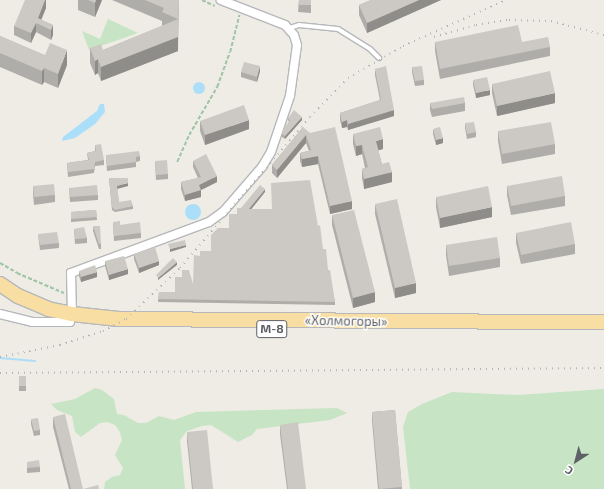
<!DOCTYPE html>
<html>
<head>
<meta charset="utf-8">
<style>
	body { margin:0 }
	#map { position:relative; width:604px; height:489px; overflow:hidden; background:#eeece5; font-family:"Exo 2",sans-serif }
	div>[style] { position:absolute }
	.green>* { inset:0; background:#c7e4c4 }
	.water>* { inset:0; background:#abdef9 }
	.round { border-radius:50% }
	.stream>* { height:2px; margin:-1px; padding:0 1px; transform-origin:1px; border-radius:1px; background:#abdef9 }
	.path>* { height:1.5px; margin-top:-0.75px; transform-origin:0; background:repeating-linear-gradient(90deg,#9ec5a6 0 4px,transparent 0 6px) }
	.roads { filter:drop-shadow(1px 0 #b6b8bb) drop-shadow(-1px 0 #b6b8bb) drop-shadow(0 1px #b6b8bb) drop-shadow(0 -1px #b6b8bb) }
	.service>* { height:4px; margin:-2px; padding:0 2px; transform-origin:2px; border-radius:2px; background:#fff }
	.minor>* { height:8px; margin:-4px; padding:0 4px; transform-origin:4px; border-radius:4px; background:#fff }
	.trunk>* { height:14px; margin:-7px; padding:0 7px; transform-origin:7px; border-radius:7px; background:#f8dea2 }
	.rail>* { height:2px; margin-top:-1px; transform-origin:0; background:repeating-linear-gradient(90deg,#b3b4b5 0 1px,transparent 0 6px) }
	.wall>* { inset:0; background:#afada9 }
	.shaded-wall>* { inset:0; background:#8f8d89 }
	.building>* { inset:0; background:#ccc9c4 }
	span { translate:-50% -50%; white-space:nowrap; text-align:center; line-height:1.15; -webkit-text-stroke:3px #fff; paint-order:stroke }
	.shield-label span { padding:1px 3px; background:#fff; border:1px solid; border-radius:3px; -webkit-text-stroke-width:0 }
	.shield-label { font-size:12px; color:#5d6165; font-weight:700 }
	.street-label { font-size:13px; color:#5d6165 }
	.north { position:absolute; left:556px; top:441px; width:40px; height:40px; -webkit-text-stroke:3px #fff; paint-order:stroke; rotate:216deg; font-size:11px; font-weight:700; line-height:16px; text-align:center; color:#5d6165 }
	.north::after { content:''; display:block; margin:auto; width:14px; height:18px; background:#5d6165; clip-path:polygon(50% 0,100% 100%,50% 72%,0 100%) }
</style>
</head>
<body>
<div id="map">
	<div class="green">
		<i style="clip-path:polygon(108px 19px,138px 33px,89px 50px,82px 31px,100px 39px)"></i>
		<i style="clip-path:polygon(95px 388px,102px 390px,114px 399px,117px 414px,124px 415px,138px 423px,146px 423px,159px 416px,174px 420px,196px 412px,337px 408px,347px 413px,330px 420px,257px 429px,252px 435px,238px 442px,211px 425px,202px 426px,187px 431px,180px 440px,185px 489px,104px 489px,105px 482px,112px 477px,120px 475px,123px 468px,115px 455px,122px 440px,120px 432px,115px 425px,107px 422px,100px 423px,81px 437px,75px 432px,72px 416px,57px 410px,51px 404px,75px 399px)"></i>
		<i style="clip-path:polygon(604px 389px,604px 489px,410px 489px,403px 427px,408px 412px,422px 404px,452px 392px,518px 395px)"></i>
	</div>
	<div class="water">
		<i class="round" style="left:193px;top:82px;width:12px;height:12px"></i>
		<i style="clip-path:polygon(100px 104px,104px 104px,105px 112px,95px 124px,75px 138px,62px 141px,63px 137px,97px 111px)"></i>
		<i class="round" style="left:185px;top:204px;width:16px;height:16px"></i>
	</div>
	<div class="stream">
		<i style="left:0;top:358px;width:35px;rotate:5deg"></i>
	</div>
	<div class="path">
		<i style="left:202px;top:0;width:14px;rotate:25deg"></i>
		<i style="left:177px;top:162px;width:30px;rotate:-66deg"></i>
		<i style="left:189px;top:135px;width:56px;rotate:-59.7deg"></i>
		<i style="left:217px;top:87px;width:37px;rotate:-70deg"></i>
		<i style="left:230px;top:52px;width:38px;rotate:-76deg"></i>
		<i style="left:0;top:263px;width:20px;rotate:30deg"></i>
		<i style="left:17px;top:273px;width:51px;rotate:23.1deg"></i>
	</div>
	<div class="roads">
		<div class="service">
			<i style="left:290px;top:28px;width:9px;rotate:-18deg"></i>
			<i style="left:299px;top:25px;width:39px;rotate:6deg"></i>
			<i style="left:338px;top:29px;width:38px;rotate:32deg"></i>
			<i style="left:370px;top:49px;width:13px;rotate:45deg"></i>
		</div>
		<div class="minor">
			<i style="left:0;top:314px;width:33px;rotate:14deg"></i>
			<i style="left:32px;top:322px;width:38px"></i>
			<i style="left:72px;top:314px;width:41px;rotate:-91.4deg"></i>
			<i style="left:71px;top:273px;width:147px;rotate:-20.3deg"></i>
			<i style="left:209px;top:222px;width:17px;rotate:-36deg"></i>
			<i style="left:223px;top:212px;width:60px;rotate:-49.1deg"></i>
			<i style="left:262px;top:167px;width:17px;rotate:-59deg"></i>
			<i style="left:271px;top:152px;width:59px;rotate:-71.3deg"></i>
			<i style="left:290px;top:96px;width:51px;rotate:-82.2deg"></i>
			<i style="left:297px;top:45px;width:10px;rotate:-107deg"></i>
			<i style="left:294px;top:35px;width:13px;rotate:-132deg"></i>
			<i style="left:285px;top:25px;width:69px;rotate:-158.7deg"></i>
		</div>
		<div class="trunk">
			<i style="left:0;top:284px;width:22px;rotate:34deg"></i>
			<i style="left:18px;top:296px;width:33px;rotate:23deg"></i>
			<i style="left:48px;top:309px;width:25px;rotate:12deg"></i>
			<i style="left:72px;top:314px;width:47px;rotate:6.1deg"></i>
			<i style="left:119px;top:319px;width:485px;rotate:0.4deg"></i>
		</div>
	</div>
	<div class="rail">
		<i style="left:434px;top:37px;width:44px;rotate:-15.9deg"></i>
		<i style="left:476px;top:25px;width:33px;rotate:-9deg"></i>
		<i style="left:509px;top:20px;width:42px;rotate:1.4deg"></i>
		<i style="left:551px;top:21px;width:55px;rotate:14.8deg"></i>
		<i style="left:0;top:357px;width:61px;rotate:-11.3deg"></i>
		<i style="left:60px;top:345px;width:45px;rotate:-18deg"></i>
		<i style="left:103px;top:331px;width:26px;rotate:-28deg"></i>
		<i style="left:126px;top:319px;width:74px;rotate:-43.4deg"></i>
		<i style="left:180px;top:268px;width:199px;rotate:-49.3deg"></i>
		<i style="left:310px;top:117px;width:54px;rotate:-45.7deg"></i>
		<i style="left:348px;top:78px;width:64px;rotate:-30.2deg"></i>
		<i style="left:403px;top:46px;width:113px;rotate:-24.1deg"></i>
		<i style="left:0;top:373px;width:604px;rotate:-0.47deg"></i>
	</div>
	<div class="wall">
		<i style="clip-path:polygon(46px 0,46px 8px,41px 20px,53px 25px,53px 35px,51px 40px,36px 32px,31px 43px,14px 35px,14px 26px)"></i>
		<i style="clip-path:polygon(78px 0,102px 0,95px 17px,78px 10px)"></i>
		<i style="clip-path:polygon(112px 0,179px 0,178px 51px,101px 81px,98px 73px,95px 75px,90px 63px,90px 48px,103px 50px,162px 26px,162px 21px)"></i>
		<i style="clip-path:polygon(299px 0,311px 0,311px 13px,298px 12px)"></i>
		<i style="clip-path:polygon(371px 0,441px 0,367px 33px,359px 15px,359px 5px)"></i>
		<i style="clip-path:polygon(0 36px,67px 65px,58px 88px,44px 82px,42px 85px,0 67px)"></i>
		<i style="clip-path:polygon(435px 42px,522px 42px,550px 47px,550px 56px,440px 79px,435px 51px)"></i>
		<i style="clip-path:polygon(412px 67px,424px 80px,424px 85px,415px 86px,412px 72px)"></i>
		<i style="clip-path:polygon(375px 69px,394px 116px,348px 130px,347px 127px,342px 128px,340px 120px,340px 113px,380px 100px,375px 75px)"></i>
		<i style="clip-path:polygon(260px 71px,257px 82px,241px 77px,241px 72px)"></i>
		<i style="clip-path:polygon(473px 80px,490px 95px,476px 98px,473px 85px)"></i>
		<i style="clip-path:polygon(492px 84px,555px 103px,497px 116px,492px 93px)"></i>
		<i style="clip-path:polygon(430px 103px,465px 103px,465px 111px,432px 117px,430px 110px)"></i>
		<i style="clip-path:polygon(288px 118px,302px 120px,285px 139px,282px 137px,282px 134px,289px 122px,288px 120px)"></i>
		<i style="clip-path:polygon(200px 121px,249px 129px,205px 145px,200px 131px)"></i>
		<i style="clip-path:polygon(465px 123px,476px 132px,476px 137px,467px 139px,465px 128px)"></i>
		<i style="clip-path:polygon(303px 127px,352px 209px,330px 214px,318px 164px,302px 167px,300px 161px,300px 153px,309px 151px,306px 143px,277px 178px,272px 173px,272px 165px)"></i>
		<i style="clip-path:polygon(433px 129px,443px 143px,436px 145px,433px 134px)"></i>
		<i style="clip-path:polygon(498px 131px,555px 144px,555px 154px,502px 164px,498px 141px)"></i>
		<i style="clip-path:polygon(353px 134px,383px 149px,378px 150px,382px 164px,392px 182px,364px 189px,362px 178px,362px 169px,365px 168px,362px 154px,356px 156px,353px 144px)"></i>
		<i style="clip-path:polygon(95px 145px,104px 160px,104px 165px,95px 166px,94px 173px,68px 177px,67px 163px,88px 160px,87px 153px,95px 151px)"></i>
		<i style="clip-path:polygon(106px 155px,140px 156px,140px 161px,136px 162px,136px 167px,107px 171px)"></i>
		<i style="clip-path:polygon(155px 161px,168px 174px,168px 179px,156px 180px)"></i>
		<i style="clip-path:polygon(193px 161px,217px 182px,201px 190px,201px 197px,185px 201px,181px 189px,181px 182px,198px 178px,193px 167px)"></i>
		<i style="clip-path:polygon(109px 178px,128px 186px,117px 188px,119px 202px,133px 206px,133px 209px,115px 212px,112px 210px)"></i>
		<i style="clip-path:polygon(33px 186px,55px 195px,55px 202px,34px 205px,33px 194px)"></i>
		<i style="clip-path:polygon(507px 186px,565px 196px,565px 206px,511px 215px,507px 195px)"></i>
		<i style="clip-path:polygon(69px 188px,98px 195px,98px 200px,70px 202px)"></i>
		<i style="clip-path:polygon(265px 192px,251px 209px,323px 249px,335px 302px,335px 305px,158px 302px,159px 292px,175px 292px,193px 284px,200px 256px,211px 251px,229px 228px,237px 214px)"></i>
		<i style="clip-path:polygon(436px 197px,492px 217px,440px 228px,436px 207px)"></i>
		<i style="clip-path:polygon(375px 204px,416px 293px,395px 298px,375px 214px)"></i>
		<i style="clip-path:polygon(96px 210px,97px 220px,71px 222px,71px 212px)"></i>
		<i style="clip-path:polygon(332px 215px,375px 302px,353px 308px,332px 225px)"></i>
		<i style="clip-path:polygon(113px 222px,141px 233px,141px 238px,114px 241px)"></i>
		<i style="clip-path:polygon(93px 226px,101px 244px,101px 249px,99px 249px,93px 231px)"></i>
		<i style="clip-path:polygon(74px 229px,87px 238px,87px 243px,75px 244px)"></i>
		<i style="clip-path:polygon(516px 233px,575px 244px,575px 254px,521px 264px,516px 243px)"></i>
		<i style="clip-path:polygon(38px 234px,59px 243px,59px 248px,40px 250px)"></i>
		<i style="clip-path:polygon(446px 245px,500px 258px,500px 267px,449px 276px,446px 255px)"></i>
		<i style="clip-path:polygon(134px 254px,159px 265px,139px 273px,134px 259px)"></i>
		<i style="clip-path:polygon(105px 261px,128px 274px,109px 280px,105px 266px)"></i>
		<i style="clip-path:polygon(79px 271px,97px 277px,81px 282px,79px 276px)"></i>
		<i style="clip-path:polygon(19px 376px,26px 376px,26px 391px,19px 391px)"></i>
		<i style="clip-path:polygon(395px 410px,402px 489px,378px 489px,372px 421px,372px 412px)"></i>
		<i style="clip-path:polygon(53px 417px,83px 489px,99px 489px,69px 489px,53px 427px)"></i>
		<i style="clip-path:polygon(31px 419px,40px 430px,40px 435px,34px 436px,31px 424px)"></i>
		<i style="clip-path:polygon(280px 425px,306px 489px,287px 489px,280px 434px)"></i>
		<i style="clip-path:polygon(187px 432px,213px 489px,192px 489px,187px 441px)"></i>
		<i style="clip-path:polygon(27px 462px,40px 467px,40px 472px,27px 473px)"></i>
	</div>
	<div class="shaded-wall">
		<i style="clip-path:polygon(45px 0,46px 0,46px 8px,39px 25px,38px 18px)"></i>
		<i style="clip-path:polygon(96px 0,102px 0,95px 17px,95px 3px)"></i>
		<i style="clip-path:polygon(419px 0,441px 0,367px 33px,367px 23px)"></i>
		<i style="clip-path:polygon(178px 19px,178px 51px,101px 81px,101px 67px)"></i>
		<i style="clip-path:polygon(36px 23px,36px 32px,31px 43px,31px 33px)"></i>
		<i style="clip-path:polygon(53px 25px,53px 35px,51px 40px,51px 30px)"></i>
		<i style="clip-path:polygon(67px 50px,67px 65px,58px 88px,58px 74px)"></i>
		<i style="clip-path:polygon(98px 59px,98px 73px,95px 75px,95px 61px)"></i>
		<i style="clip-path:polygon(260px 66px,260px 71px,257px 82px,257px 77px)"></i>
		<i style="clip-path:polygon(44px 68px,44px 82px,42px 85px,42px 71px)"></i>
		<i style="clip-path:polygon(490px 90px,490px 95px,476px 98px,476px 93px)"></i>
		<i style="clip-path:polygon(555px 93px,555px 103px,497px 116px,497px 106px)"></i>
		<i style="clip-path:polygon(394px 110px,394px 116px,348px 130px,348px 124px)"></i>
		<i style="clip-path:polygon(302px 117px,302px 120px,285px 139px,285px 136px)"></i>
		<i style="clip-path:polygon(249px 120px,249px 129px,205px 145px,205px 135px)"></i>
		<i style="clip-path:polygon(347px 120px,347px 127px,342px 128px,342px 122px)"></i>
		<i style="clip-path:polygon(306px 135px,306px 143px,277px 178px,277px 170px)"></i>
		<i style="clip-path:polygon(443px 138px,443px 143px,436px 145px,436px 140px)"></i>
		<i style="clip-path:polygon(383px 139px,383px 149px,376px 151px,376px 141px)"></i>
		<i style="clip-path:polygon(362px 145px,362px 154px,356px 156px,356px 146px)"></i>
		<i style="clip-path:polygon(318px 156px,318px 164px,302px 167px,302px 159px)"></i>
		<i style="clip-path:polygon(392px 172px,392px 182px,364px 189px,364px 179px)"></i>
		<i style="clip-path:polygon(217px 176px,217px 182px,201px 190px,201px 197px,185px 201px,185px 195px,199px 185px)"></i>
		<i style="clip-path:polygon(128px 183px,128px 186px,117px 189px,117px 186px)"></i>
		<i style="clip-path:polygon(265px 189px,265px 192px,249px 212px,249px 209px)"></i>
		<i style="clip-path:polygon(352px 201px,352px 209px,330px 214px,330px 206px)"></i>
		<i style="clip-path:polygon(492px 207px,492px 217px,440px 228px,440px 218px)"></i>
		<i style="clip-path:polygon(186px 245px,186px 247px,170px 252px,170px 249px)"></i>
		<i style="clip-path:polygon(159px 261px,159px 265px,139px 273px,139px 268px)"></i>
		<i style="clip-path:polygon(177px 262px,177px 265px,158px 280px,158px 278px)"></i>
		<i style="clip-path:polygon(128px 269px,128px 274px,109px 280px,109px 275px)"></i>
		<i style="clip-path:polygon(97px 272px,97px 277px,81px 282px,81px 277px)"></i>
		<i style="clip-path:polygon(416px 283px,416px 293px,395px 298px,395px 288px)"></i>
		<i style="clip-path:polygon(375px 292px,375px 302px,353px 308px,353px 298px)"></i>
	</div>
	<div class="building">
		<i style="clip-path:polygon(25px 0,45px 0,38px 18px,53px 25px,51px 30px,36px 23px,31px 33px,14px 26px)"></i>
		<i style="clip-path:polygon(88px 0,96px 0,95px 3px)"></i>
		<i style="clip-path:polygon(145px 0,179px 0,178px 19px,162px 12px,164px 8px)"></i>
		<i style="clip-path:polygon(299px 0,311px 0,311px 5px,298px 5px)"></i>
		<i style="clip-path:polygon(371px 0,419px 0,367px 23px,359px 5px)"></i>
		<i style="clip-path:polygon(178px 19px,178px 37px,101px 67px,98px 59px,95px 61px,90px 48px,101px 44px,103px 50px)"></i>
		<i style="clip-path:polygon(518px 25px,522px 42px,548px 37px,550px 47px,440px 69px,435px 42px)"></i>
		<i style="clip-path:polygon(0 36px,45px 55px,50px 43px,67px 50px,58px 74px,44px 68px,42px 71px,0 53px)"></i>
		<i style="clip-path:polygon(244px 62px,260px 66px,257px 77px,241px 72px)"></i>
		<i style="clip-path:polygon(386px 66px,394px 110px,348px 124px,347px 120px,342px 122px,340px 113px,381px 100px,375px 69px)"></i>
		<i style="clip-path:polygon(422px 66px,424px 80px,415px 81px,412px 67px)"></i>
		<i style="clip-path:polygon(550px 71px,555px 93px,497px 106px,492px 84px)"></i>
		<i style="clip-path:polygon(487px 77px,490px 90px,476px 93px,473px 80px)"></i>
		<i style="clip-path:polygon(464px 97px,465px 103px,432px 109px,430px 103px)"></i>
		<i style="clip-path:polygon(244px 105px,249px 120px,205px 135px,200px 121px)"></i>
		<i style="clip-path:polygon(294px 110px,302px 117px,285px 136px,282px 134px,284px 127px,290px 121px,288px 118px)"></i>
		<i style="clip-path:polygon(474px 122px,476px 132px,467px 134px,465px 123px)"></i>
		<i style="clip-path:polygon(551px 122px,555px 144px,502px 154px,498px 131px)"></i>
		<i style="clip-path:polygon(303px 127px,310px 133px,335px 127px,352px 201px,330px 206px,318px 156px,302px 159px,300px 153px,311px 150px,306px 135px,277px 170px,272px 165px)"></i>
		<i style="clip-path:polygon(380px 127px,383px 139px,376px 141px,382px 164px,389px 162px,392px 172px,364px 179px,362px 169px,368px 167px,362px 145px,356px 146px,353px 134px)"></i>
		<i style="clip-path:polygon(440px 127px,443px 138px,436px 140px,433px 129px)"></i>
		<i style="clip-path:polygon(101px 144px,104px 160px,95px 162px,94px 169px,68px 172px,67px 163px,89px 160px,87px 153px,96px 151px,95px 145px)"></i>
		<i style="clip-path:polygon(139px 151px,140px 156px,136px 157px,136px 162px,107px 166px,106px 155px)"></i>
		<i style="clip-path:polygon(206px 154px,217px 176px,199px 185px,201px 190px,185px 195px,181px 182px,201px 177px,193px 161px)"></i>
		<i style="clip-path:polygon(167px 160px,168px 174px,156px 175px,155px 161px)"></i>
		<i style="clip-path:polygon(562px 176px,565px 196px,511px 206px,507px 186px)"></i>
		<i style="clip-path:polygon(109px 178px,128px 178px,128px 183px,117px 186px,119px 202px,131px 200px,133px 206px,115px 210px,112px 207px)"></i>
		<i style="clip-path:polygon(310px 180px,318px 226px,320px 225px,323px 249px,326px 249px,328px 270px,330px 270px,335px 302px,158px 299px,159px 292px,175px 292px,175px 277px,182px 277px,182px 270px,189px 270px,193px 284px,194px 255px,200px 256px,200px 251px,211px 251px,211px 235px,218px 228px,229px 228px,229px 214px,237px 214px,237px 208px,241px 208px,260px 185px,265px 189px,249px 209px,272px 209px,271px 183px)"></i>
		<i style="clip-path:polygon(54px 184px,55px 195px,34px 197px,33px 186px)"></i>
		<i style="clip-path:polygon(97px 185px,98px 195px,70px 197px,69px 188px)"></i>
		<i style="clip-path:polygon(488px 186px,492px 207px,440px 218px,436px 197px)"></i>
		<i style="clip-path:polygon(397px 199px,416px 283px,395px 288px,375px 204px)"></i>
		<i style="clip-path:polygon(96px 210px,97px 217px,71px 219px,71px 212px)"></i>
		<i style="clip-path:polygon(354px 210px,375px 292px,353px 298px,332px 215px)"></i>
		<i style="clip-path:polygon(120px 221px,120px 225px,140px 222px,141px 233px,114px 236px,113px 222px)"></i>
		<i style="clip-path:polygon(571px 222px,575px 244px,521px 255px,516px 233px)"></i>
		<i style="clip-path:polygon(93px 226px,100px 226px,101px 244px,99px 244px)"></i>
		<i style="clip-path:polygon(84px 227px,87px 238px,75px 239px,74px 229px)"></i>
		<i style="clip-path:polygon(57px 232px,59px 243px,40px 245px,38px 234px)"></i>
		<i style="clip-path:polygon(497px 237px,500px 258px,449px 266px,446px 245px)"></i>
		<i style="clip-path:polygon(185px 240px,186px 245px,170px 249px,168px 244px)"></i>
		<i style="clip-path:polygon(155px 247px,159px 261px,139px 268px,134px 254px)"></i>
		<i style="clip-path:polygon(124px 256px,128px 269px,109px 275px,105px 261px)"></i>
		<i style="clip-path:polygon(173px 258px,177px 262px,158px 278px,156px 275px)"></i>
		<i style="clip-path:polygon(95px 265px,97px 272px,81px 277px,79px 271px)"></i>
		<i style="clip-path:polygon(19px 376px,26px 376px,26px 386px,19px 386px)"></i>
		<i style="clip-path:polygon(395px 410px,402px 487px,379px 489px,372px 412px)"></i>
		<i style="clip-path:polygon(65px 414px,83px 489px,98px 485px,99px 489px,71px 489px,53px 417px)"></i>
		<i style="clip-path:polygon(38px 418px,40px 430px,34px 431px,31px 419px)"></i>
		<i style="clip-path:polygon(298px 422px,306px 489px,288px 489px,280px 425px)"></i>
		<i style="clip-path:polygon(207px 430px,213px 489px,193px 489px,187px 432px)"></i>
		<i style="clip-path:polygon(39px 460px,40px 467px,27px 468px,27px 462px)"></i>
	</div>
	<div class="shield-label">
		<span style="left:272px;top:329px">М-8</span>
	</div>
	<div class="street-label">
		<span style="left:346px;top:321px;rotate:1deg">«Холмогоры»</span>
	</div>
	<div class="north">С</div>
</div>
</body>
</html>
